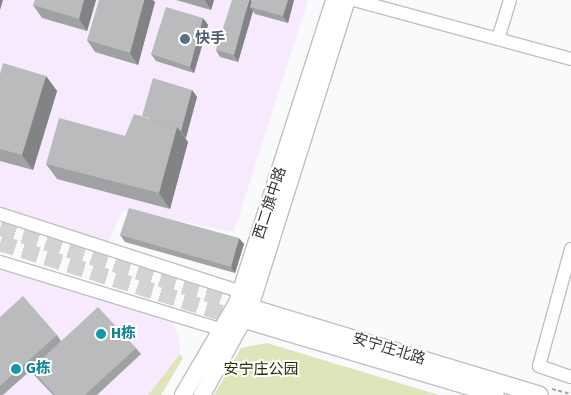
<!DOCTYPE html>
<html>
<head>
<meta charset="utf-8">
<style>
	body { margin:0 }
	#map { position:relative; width:571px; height:395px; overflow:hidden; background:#f8fafb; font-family:"Fira Sans","Noto Sans SC",sans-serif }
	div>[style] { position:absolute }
	.commercial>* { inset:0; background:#f8eafe }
	.green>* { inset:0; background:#dfe4ba }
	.major-tunnel>* { height:16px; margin-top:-8px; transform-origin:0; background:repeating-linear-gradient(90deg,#d1d3d4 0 16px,transparent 0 24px) }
	.path>* { height:2px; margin-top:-1px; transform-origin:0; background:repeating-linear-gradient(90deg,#a5a7a7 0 4px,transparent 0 6.5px) }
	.roads { filter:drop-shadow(1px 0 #bfc1c2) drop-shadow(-1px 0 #bfc1c2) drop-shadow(0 1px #bfc1c2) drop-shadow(0 -1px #bfc1c2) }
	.minor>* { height:12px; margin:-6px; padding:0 6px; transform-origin:6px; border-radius:6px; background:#fff }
	.major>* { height:16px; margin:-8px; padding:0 8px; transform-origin:8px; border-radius:8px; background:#fff }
	.wall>* { inset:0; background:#a0a1a2 }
	.shaded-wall>* { inset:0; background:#828384 }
	.building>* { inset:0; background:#babbbc }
	.dots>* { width:14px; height:14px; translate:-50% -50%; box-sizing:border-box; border:2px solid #fff; border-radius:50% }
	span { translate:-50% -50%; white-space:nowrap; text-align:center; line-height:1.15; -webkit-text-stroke:4px #fff; paint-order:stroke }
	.service-label { font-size:15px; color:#4e5e75; font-weight:700 }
	.left { translate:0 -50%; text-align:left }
	.street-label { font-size:15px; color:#363737 }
	.culture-label { font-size:15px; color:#0d838f; font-weight:700 }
	.park-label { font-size:15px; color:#2a2c01 }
</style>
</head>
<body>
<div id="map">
	<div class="commercial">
		<i style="clip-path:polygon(0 0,308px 0,234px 232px,123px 210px,108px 243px,0 208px)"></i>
		<i style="clip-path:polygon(0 266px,171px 321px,179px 336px,180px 354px,148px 395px,0 395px)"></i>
	</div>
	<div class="green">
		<i style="clip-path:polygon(267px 343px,439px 395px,214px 395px,241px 348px)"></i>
		<i style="clip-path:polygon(180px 354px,183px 358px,161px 395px,148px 395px)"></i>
	</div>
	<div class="major-tunnel">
		<i style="left:0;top:228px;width:249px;rotate:17.6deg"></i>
		<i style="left:0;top:243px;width:242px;rotate:17.5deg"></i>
	</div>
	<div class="path">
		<i style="left:552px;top:389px;width:20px;rotate:15deg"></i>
	</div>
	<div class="roads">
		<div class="minor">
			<i style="left:354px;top:0;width:225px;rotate:15.2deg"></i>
			<i style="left:498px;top:39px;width:41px;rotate:-72.9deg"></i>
			<i style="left:0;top:214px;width:253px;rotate:17.9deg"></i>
			<i style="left:571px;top:249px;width:121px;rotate:105.3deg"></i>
			<i style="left:539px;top:366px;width:34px;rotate:19deg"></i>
			<i style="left:0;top:262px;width:232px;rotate:17deg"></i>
		</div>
		<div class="major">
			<i style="left:239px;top:304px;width:314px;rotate:16.8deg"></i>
			<i style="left:235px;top:317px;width:272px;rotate:16.6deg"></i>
			<i style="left:183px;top:395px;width:107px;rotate:-59.6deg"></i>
			<i style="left:237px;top:303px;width:318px;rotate:-72.2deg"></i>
			<i style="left:202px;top:395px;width:100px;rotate:-61.4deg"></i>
			<i style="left:250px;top:307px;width:322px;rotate:-72.5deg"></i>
		</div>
	</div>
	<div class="wall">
		<i style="clip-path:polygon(96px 0,87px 31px,42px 18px,33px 5px)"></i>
		<i style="clip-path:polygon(176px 0,214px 0,211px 10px)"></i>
		<i style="clip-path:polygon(294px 0,288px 23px,255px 14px,253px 11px,238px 62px,220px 57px,216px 50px,252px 1px)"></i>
		<i style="clip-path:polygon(155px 2px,138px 65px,95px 52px,87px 40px)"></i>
		<i style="clip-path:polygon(203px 18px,208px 25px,194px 73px,156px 61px,151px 54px)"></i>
		<i style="clip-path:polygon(0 74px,46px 76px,57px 91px,33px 170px,0 161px)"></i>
		<i style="clip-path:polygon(192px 90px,197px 97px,185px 138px,188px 142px,170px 209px,57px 179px,46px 164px,125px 136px)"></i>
		<i style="clip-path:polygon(120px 235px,244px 244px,235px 273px,125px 242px)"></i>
		<i style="clip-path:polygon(0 317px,57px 335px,61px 341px,136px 348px,141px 354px,97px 395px,53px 395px,35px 376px,31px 370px,3px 395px,0 395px)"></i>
	</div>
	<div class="shaded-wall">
		<i style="clip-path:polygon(0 0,3px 0,0 10px)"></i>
		<i style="clip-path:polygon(84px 0,96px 0,87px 31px,79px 19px)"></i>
		<i style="clip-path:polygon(144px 0,153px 0,155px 2px,138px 65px,130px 53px)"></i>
		<i style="clip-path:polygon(205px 0,214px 0,211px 10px)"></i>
		<i style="clip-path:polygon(249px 0,251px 0,255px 5px,250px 7px,253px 11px,238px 62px,234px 55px)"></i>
		<i style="clip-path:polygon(288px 0,294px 0,288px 23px,283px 16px)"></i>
		<i style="clip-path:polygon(203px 18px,208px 25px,194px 73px,190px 67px)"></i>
		<i style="clip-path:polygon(46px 76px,57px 91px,33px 170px,22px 155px)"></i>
		<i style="clip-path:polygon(192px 90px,197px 97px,186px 138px,181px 131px)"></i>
		<i style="clip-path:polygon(177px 127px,188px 142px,170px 209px,159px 193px)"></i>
		<i style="clip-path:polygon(239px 238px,244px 244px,235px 273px,231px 267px)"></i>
	</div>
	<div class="building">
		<i style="clip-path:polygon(35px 0,84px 0,79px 19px,33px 5px)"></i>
		<i style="clip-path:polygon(99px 0,144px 0,130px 53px,87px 40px)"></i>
		<i style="clip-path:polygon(232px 0,249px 0,234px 55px,216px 50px)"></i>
		<i style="clip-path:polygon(252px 0,288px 0,283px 16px,250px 7px)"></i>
		<i style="clip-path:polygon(166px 7px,203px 18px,190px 67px,151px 54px)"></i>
		<i style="clip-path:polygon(3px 63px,46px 76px,22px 155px,0 149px,0 74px)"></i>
		<i style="clip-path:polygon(153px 78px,192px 90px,181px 131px,177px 127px,142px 116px)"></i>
		<i style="clip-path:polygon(134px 114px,177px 127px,159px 193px,46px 164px,59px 118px,125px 136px)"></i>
		<i style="clip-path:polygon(129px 208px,239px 238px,231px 267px,120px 235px)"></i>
		<i style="clip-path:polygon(23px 296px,57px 335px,0 386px,0 317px)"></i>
		<i style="clip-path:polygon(98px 307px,136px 348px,85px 395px,55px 395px,31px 369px)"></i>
	</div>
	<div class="dots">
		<i style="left:185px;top:39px;background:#5c6f8a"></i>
		<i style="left:101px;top:334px;background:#0f9aa8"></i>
		<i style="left:16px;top:369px;background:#0f9aa8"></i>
	</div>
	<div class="service-label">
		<span class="left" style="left:195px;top:39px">快手</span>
	</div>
	<div class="street-label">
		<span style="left:270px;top:203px;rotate:-72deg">西二旗中路</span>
		<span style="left:389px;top:349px;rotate:17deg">安宁庄北路</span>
	</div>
	<div class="culture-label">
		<span class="left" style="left:111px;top:334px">H栋</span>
		<span class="left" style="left:26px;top:369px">G栋</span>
	</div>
	<div class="park-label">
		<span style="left:261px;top:370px">安宁庄公园</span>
	</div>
</div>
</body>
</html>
